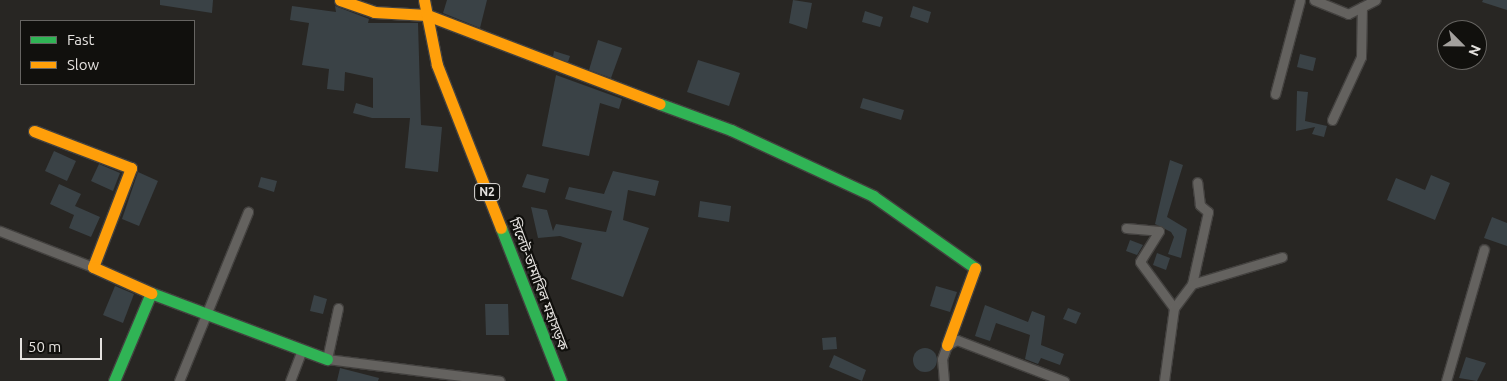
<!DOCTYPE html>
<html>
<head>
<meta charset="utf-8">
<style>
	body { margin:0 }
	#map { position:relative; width:1507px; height:381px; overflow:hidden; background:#282623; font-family:Ubuntu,"Noto Sans Bengali",sans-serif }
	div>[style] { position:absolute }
	.building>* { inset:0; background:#3a4246 }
	.round { border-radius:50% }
	.roads { filter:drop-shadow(1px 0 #43413f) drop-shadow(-1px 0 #43413f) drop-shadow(0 1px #43413f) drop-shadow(0 -1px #43413f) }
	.street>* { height:9px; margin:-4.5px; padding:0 4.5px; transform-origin:4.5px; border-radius:4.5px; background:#64625f }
	.fast>* { height:11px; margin:-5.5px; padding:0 5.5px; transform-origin:5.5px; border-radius:5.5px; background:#30b455 }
	.slow>* { height:11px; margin:-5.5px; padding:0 5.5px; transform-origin:5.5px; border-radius:5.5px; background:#ff9f0a }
	span { translate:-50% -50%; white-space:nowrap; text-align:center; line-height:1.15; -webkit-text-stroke:4.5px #11100d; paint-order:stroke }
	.shield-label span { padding:1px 4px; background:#11100d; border:1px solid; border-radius:4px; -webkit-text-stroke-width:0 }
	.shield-label { font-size:12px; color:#e5e2df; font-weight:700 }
	.street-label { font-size:14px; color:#e5e2df }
	.legend { position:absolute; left:20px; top:20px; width:175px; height:65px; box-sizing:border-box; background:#11100d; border:1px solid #666461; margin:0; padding:6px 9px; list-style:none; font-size:15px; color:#e5e2df }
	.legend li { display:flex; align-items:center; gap:10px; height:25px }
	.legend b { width:25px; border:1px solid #666461 }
	.north { position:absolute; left:1437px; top:20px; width:50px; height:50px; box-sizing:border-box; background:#11100d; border:1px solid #666461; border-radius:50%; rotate:113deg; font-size:14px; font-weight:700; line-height:20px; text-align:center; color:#e5e2df }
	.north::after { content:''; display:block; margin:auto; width:18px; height:22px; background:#a3a09d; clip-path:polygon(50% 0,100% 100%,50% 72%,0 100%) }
	.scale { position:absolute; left:20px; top:338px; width:82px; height:22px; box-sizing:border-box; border:2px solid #e5e2df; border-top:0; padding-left:6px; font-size:15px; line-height:18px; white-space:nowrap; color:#e5e2df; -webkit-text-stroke:4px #11100d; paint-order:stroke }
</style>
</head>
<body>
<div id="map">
	<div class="building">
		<i style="clip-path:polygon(160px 0,213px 0,212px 13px,160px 5px)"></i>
		<i style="clip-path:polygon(447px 0,487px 0,480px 28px,443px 13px)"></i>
		<i style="clip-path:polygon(793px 0,812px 3px,807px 29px,789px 23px)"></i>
		<i style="clip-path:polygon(1483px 0,1507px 0,1507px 10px,1482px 2px)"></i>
		<i style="clip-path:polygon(292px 6px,336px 12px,335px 6px,369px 19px,368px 23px,418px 23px,421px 125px,442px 127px,438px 172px,405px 168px,410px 118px,372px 118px,353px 113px,356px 103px,373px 108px,373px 78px,345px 72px,344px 91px,327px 89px,329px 69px,302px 65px,309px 23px,290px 20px)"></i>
		<i style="clip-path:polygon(913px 6px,931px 12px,928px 23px,910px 17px)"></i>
		<i style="clip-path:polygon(865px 11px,883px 17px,880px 27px,862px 22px)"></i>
		<i style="clip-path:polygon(598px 40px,622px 48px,611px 78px,589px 70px)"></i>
		<i style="clip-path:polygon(554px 51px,570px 56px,568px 62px,553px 57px)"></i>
		<i style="clip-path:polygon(1300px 54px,1316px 58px,1313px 71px,1297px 67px)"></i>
		<i style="clip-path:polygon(698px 60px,740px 73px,729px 106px,687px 92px)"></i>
		<i style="clip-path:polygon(556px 75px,622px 99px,619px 109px,600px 103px,589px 156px,542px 146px)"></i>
		<i style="clip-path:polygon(1297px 91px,1308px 92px,1305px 121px,1327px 126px,1324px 137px,1312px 134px,1315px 127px,1296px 131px)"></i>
		<i style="clip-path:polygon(863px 98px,904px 110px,901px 120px,860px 108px)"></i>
		<i style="clip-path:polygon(54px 151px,76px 161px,67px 181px,45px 171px)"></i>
		<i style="clip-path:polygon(1170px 160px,1183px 165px,1167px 217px,1187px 229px,1181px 258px,1168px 254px,1174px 237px,1171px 232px,1155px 224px)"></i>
		<i style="clip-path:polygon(99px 164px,120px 173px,113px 191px,91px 181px)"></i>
		<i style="clip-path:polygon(613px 171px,659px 181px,655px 196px,628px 190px,623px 220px,649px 228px,623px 297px,571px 279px,582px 243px,560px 236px,538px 238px,531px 207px,547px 210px,553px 231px,556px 224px,606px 232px,612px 211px,565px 199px,569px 187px,604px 194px)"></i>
		<i style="clip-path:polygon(138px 172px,158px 181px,139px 226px,122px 219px)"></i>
		<i style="clip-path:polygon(527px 174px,549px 179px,545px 193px,522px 187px)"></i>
		<i style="clip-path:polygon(1431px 175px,1450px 183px,1435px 220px,1387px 200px,1396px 178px,1425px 190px)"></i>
		<i style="clip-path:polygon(261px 177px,277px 181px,274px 192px,258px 187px)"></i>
		<i style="clip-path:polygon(59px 184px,81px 194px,75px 206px,100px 217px,91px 237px,69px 228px,74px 215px,50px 204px)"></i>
		<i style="clip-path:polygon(700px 201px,731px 206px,729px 222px,698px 217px)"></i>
		<i style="clip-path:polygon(1492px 217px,1507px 223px,1507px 246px,1484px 238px)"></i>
		<i style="clip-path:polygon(1130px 240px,1143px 245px,1137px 255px,1126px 251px)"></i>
		<i style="clip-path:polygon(1157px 253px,1170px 258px,1166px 270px,1153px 265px)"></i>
		<i style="clip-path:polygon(115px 286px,134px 294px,123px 323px,103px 315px)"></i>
		<i style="clip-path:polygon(936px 286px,957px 292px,950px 312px,930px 306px)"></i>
		<i style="clip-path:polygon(314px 295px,327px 299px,323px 314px,310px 311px)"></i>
		<i style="clip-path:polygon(485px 304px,508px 304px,509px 335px,486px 335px)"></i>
		<i style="clip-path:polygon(985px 305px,1028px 322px,1032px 311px,1045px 316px,1041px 345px,1064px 354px,1060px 365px,1041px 358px,1038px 364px,1025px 359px,1030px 335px,996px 323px,990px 341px,975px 336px)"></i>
		<i style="clip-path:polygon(1068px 308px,1081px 313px,1076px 324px,1063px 319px)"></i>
		<i style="clip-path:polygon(836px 337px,837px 349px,823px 350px,822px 338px)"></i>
		<i class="round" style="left:913px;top:348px;width:24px;height:24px"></i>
		<i style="clip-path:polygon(834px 355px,866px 370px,862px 381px,829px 367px)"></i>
		<i style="clip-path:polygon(1466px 357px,1486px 363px,1477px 381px,1459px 378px)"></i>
		<i style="clip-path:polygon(340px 368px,379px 378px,378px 381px,337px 381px)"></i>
	</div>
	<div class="roads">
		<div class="street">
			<i style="left:1314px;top:0;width:37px;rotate:22deg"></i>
			<i style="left:1348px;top:14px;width:31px;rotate:-27deg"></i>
			<i style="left:1275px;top:94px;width:97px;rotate:-75.1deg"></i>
			<i style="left:1332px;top:120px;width:69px;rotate:-65.3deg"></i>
			<i style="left:1361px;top:57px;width:50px;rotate:-88.9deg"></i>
			<i style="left:1126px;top:228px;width:33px;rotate:5deg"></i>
			<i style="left:1159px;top:231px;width:36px;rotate:122deg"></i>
			<i style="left:1140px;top:262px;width:57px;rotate:53.5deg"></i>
			<i style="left:1174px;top:308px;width:30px;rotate:-53deg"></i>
			<i style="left:1192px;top:284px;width:74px;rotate:-77.5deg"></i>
			<i style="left:1208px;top:212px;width:11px;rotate:-139deg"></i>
			<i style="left:1200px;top:205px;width:23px;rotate:-97deg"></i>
			<i style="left:0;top:231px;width:100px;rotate:21.2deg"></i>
			<i style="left:1192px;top:284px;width:94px;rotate:-16.7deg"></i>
			<i style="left:338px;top:308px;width:52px;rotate:102.2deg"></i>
			<i style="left:327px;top:359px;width:174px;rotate:7.2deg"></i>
			<i style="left:179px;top:381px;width:183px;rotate:-67.8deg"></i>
			<i style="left:290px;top:381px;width:34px;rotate:-69deg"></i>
			<i style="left:944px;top:381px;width:22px;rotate:-95deg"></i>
			<i style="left:942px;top:359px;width:15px;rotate:-70deg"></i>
			<i style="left:947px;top:345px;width:11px;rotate:-27deg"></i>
			<i style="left:957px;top:340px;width:115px;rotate:21deg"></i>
			<i style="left:1164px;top:381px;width:74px;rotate:-82.2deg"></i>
			<i style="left:1446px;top:381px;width:137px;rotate:-73.9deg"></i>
		</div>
		<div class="fast">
			<i style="left:660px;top:104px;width:76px;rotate:20.1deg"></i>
			<i style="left:731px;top:130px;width:157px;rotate:24.9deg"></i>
			<i style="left:873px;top:196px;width:125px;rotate:35.2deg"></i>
			<i style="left:501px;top:228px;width:164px;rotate:68.6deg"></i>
			<i style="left:114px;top:381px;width:95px;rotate:-67.2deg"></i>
			<i style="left:151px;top:293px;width:188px;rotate:20.6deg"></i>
		</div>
		<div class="slow">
			<i style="left:340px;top:0;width:36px;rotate:19deg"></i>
			<i style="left:374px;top:12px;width:53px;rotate:3.2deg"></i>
			<i style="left:427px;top:15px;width:249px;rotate:20.9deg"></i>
			<i style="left:424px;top:0;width:66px;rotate:78.7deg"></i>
			<i style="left:437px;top:65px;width:175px;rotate:68.6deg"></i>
			<i style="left:34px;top:131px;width:104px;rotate:20.9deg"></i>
			<i style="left:131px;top:168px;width:106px;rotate:111deg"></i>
			<i style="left:93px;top:267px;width:64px;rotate:24.1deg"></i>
			<i style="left:947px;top:345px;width:82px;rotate:-70deg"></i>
		</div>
	</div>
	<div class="shield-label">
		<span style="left:487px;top:192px">N2</span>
	</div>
	<div class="street-label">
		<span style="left:539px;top:284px;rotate:69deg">সিলেট-তামাবিল মহাসড়ক</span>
	</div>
	<ul class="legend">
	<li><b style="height:6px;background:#30b455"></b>Fast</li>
	<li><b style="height:6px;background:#ff9f0a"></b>Slow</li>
	</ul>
	<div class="north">N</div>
	<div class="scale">50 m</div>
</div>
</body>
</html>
